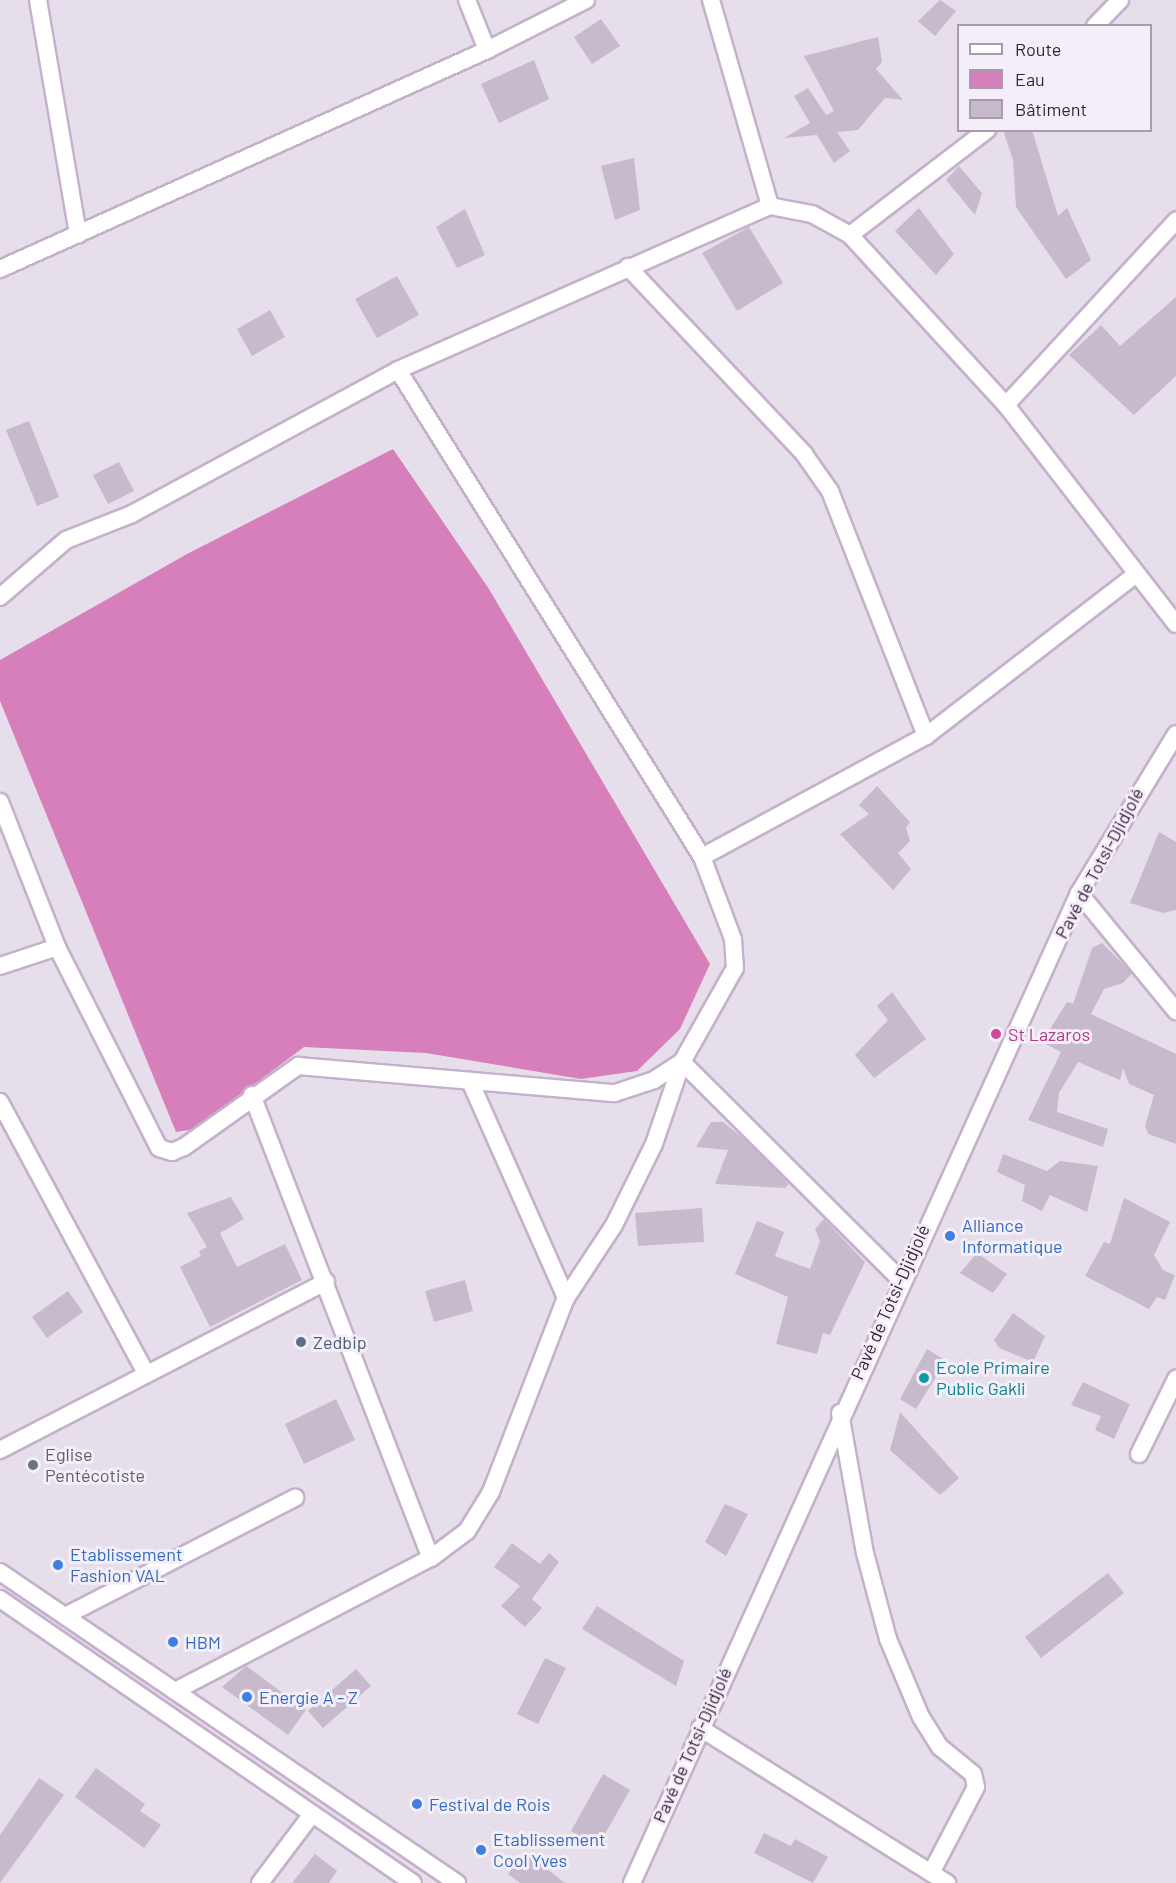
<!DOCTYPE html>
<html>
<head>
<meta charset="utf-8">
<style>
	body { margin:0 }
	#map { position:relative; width:1176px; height:1883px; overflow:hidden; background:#e7deeb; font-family:Barlow,sans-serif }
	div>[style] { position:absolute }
	.water>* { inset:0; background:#d77fbb }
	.building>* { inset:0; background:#c7bacc }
	.roads { filter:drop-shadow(2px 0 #c6b0cc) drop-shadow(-2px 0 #c6b0cc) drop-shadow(0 2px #c6b0cc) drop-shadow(0 -2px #c6b0cc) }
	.minor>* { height:16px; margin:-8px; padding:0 8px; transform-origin:8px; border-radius:8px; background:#fff }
	.tertiary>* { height:16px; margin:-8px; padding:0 8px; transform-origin:8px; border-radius:8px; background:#fff }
	.secondary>* { height:16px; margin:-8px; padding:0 8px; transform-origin:8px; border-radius:8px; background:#fff }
	.dots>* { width:16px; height:16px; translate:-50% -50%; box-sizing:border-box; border:3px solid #f4eef8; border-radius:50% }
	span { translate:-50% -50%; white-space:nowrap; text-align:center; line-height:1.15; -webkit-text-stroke:6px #f4eef8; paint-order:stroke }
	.street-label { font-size:18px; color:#391e3c }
	.hotel-label { font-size:18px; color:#b23c85 }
	.left { translate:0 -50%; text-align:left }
	.shop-label { font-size:18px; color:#366cbe }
	.service-label { font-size:18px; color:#4e5e75 }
	.culture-label { font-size:18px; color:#0d838f }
	.worship-label { font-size:18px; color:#5b616d }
	.legend { position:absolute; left:957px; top:24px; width:195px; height:108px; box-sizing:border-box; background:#f4eef8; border:2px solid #a99bad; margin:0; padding:8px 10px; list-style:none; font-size:18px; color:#391e3c }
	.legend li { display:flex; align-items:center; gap:12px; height:30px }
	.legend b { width:30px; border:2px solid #a99bad }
</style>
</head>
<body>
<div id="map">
	<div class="water">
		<i style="clip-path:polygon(393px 449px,489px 589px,710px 964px,680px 1029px,637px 1071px,581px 1079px,426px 1053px,304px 1047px,195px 1129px,176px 1132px,0 701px,0 660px,187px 554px)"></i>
	</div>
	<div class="building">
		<i style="clip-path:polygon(940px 0,956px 11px,935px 36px,918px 21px)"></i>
		<i style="clip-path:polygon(601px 19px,620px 46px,592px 64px,574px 37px)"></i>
		<i style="clip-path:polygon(878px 37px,882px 62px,876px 69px,903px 100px,885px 98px,858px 130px,837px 132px,850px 151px,834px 163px,817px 135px,784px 138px,810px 123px,794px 96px,808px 88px,826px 115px,834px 111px,804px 56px)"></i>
		<i style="clip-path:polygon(534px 60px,549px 99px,499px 123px,481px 84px)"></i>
		<i style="clip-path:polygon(1003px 130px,1032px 130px,1058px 216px,1067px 208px,1091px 260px,1066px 279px,1016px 207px,1013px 160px)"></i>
		<i style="clip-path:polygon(634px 158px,640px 210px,615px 220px,601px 166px)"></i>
		<i style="clip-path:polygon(959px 166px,982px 193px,975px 215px,946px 180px)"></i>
		<i style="clip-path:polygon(919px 208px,954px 254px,936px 275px,895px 231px)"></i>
		<i style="clip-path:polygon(465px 209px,485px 255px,457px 268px,436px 227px)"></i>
		<i style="clip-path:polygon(749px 227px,783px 283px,737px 311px,702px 253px)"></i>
		<i style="clip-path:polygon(397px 276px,419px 315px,377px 338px,355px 299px)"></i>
		<i style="clip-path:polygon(1176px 297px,1176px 376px,1134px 415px,1069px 355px,1101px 325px,1120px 346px)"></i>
		<i style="clip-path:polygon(270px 310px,285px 337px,252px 356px,237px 329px)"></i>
		<i style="clip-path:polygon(29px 421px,59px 497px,37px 506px,6px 430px)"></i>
		<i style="clip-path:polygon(119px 462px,134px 491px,108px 504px,93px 475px)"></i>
		<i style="clip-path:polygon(877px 786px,910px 822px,906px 828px,910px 841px,898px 853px,911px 869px,893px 890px,840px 834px,869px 814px,859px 805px)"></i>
		<i style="clip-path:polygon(1159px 832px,1176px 842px,1176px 910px,1163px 913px,1130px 903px)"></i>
		<i style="clip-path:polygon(1102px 943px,1132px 973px,1123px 983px,1104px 989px,1091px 1014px,1176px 1054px,1176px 1144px,1148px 1134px,1145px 1126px,1154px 1095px,1129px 1084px,1123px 1068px,1120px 1080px,1078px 1062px,1059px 1093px,1057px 1112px,1108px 1129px,1103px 1147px,1028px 1120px,1061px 1052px,1042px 1042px,1067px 1002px,1073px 1004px,1092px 948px)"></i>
		<i style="clip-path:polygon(892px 992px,926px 1039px,874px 1078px,855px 1055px,888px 1020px,877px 1006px)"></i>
		<i style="clip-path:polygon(711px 1122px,723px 1122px,747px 1141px,789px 1184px,785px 1188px,715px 1184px,728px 1150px,696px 1147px)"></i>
		<i style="clip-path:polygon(1003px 1154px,1047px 1171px,1060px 1161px,1098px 1166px,1087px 1212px,1050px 1195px,1042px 1211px,1022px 1201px,1025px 1185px,997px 1172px)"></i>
		<i style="clip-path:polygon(231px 1197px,244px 1219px,220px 1233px,237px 1267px,285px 1244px,302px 1280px,210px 1327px,180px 1267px,201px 1256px,199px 1251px,207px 1247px,187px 1213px)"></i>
		<i style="clip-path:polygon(1124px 1198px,1170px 1222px,1154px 1255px,1163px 1270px,1175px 1275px,1165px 1300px,1157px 1297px,1149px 1309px,1085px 1276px,1104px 1242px,1110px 1244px)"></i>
		<i style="clip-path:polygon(702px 1208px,704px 1242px,638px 1246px,635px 1213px)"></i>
		<i style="clip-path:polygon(824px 1219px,865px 1262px,830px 1335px,823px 1333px,817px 1354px,776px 1344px,788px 1297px,735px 1274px,757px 1221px,784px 1232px,775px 1256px,810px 1269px,820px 1241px,815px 1229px)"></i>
		<i style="clip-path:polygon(977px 1253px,1007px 1274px,993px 1293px,960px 1273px)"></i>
		<i style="clip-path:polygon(465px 1280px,473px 1311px,434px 1322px,425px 1291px)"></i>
		<i style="clip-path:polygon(68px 1291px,83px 1312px,47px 1338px,32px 1317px)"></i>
		<i style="clip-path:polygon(1013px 1313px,1045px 1336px,1033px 1362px,999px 1348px,994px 1340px)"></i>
		<i style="clip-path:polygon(927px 1349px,946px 1361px,916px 1409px,900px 1399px)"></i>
		<i style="clip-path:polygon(1083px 1382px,1130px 1404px,1114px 1439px,1095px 1430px,1101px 1416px,1071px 1405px)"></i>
		<i style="clip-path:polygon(336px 1399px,355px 1440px,304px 1464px,285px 1424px)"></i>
		<i style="clip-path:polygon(900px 1412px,959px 1478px,940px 1495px,890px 1450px)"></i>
		<i style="clip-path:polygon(725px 1504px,748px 1514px,726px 1556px,705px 1542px)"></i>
		<i style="clip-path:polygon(512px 1543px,540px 1564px,549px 1553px,559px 1562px,532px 1599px,542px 1608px,525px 1627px,501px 1606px,520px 1586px,494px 1567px)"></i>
		<i style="clip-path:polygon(1108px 1573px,1124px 1593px,1041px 1658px,1025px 1637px)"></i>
		<i style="clip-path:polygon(597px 1606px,684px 1661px,676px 1686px,582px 1629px)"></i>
		<i style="clip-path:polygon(545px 1658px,566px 1668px,538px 1724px,517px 1714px)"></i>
		<i style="clip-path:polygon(246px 1666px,306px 1710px,288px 1735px,222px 1687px)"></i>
		<i style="clip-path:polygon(356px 1669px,371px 1686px,323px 1728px,308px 1711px)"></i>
		<i style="clip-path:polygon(96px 1768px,145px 1804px,140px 1811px,161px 1825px,144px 1848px,75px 1797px)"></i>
		<i style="clip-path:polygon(603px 1774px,630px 1790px,598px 1846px,571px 1831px)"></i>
		<i style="clip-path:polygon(39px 1778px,64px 1795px,0 1883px,0 1835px)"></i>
		<i style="clip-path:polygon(764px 1833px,791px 1846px,795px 1839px,828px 1857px,813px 1883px,754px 1853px)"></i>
		<i style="clip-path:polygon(525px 1852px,565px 1883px,520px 1883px,508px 1874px)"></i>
		<i style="clip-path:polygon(315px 1854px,337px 1871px,329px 1883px,292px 1883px)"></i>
	</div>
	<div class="roads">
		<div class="minor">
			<i style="left:38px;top:0;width:238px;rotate:80.3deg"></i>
			<i style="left:467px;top:0;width:54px;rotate:68.2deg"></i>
			<i style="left:711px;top:0;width:214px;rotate:74deg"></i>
			<i style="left:1095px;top:26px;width:36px;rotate:-46deg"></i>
			<i style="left:850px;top:235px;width:173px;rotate:-37.5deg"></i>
			<i style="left:628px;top:267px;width:257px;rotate:46.7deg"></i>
			<i style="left:804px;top:454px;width:45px;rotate:54.9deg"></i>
			<i style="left:830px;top:491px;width:263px;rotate:68.6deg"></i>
			<i style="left:0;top:269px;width:534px;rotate:-24.21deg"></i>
			<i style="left:487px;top:50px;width:111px;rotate:-26.8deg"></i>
			<i style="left:1006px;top:405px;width:251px;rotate:-47.3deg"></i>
			<i style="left:0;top:597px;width:87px;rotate:-40.8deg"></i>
			<i style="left:66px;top:540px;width:71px;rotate:-21.5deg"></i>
			<i style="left:132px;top:514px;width:302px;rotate:-28.4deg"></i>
			<i style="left:398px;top:370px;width:407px;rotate:-23.8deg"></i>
			<i style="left:770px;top:206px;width:43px;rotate:10.8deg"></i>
			<i style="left:812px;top:214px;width:43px;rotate:28.9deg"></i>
			<i style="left:850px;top:235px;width:231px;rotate:47.5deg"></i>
			<i style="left:1006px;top:405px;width:277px;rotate:52.2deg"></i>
			<i style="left:0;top:802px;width:156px;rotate:68.5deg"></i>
			<i style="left:57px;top:947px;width:225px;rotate:63.1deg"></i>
			<i style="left:159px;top:1148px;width:14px;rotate:17deg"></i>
			<i style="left:172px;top:1152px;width:13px;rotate:-23deg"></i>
			<i style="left:184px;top:1147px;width:140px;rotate:-35.4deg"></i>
			<i style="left:298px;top:1066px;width:318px;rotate:4.9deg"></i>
			<i style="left:615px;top:1093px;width:41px;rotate:-18.4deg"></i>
			<i style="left:654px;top:1080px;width:33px;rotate:-33deg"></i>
			<i style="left:682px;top:1062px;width:108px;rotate:-60.6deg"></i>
			<i style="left:735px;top:968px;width:29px;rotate:-94deg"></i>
			<i style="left:733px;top:939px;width:88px;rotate:-110.7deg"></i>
			<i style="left:702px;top:857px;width:574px;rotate:-121.97deg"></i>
			<i style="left:702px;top:857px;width:255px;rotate:-28.4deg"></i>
			<i style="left:926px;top:736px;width:262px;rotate:-37.6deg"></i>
			<i style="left:1079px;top:893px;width:153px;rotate:50.6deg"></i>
			<i style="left:0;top:966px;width:60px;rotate:-18.4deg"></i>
			<i style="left:470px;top:1081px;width:237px;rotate:66.1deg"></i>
			<i style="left:252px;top:1095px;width:496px;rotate:68.9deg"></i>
			<i style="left:0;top:1102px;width:308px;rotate:61.7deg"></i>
			<i style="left:840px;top:1413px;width:142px;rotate:79.9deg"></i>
			<i style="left:865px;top:1553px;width:89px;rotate:75deg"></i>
			<i style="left:888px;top:1639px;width:85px;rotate:67.1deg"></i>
			<i style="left:921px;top:1717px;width:36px;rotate:58deg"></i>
			<i style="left:940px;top:1747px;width:43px;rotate:39.3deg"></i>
			<i style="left:973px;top:1774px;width:13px;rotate:77deg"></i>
			<i style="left:976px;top:1787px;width:97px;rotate:117.6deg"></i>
			<i style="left:0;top:1450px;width:367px;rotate:-27.3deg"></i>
			<i style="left:1139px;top:1454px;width:84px;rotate:-63.7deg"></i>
			<i style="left:65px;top:1616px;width:259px;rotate:-27.2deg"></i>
			<i style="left:175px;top:1691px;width:288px;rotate:-27.5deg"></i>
			<i style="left:431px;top:1558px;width:45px;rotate:-36.9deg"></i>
			<i style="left:467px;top:1531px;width:46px;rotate:-58.4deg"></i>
			<i style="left:491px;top:1492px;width:208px;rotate:-68.9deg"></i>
			<i style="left:566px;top:1298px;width:87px;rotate:-56.7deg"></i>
			<i style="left:614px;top:1225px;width:90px;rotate:-63.7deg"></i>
			<i style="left:654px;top:1144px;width:87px;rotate:-71.1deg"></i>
			<i style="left:682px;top:1062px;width:308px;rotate:44.9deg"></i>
			<i style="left:700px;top:1728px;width:292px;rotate:32.1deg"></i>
			<i style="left:260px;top:1883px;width:86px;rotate:-53deg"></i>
		</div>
		<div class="tertiary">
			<i style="left:632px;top:1883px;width:1086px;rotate:-65.7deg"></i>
			<i style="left:1079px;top:893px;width:186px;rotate:-58.6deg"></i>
		</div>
		<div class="secondary">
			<i style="left:0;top:1572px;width:553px;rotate:34.24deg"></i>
			<i style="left:0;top:1599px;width:501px;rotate:34.51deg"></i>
		</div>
	</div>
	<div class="dots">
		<i style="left:996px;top:1034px;background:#d1479c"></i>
		<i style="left:950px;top:1236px;background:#3f7fe0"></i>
		<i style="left:301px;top:1342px;background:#5c6f8a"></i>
		<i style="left:924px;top:1378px;background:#0f9aa8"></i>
		<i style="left:33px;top:1465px;background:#6b7280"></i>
		<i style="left:58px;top:1565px;background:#3f7fe0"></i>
		<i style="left:173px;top:1642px;background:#3f7fe0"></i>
		<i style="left:247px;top:1697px;background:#3f7fe0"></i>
		<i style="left:417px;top:1804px;background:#3f7fe0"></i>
		<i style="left:481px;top:1850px;background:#3f7fe0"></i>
	</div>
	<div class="street-label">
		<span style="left:1099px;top:863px;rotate:-62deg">Pavé de Totsi-Djidjolé</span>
		<span style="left:890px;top:1302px;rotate:-66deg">Pavé de Totsi-Djidjolé</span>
		<span style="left:692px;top:1745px;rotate:-66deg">Pavé de Totsi-Djidjolé</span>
	</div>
	<div class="hotel-label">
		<span class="left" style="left:1008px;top:1034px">St Lazaros</span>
	</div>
	<div class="shop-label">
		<span class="left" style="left:962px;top:1236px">Alliance<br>Informatique</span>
		<span class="left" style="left:70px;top:1565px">Etablissement<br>Fashion VAL</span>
		<span class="left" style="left:185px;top:1642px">HBM</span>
		<span class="left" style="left:259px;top:1697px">Energie A - Z</span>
		<span class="left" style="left:429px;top:1804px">Festival de Rois</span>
		<span class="left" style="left:493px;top:1850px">Etablissement<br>Cool Yves</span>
	</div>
	<div class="service-label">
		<span class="left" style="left:313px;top:1342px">Zedbip</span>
	</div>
	<div class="culture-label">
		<span class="left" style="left:936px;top:1378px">Ecole Primaire<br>Public Gakli</span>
	</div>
	<div class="worship-label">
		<span class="left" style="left:45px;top:1465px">Eglise<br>Pentécotiste</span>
	</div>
	<ul class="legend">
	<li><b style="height:8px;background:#fff"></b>Route</li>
	<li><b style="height:16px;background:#d77fbb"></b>Eau</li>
	<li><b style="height:16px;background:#c7bacc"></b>Bâtiment</li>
	</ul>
</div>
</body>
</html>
